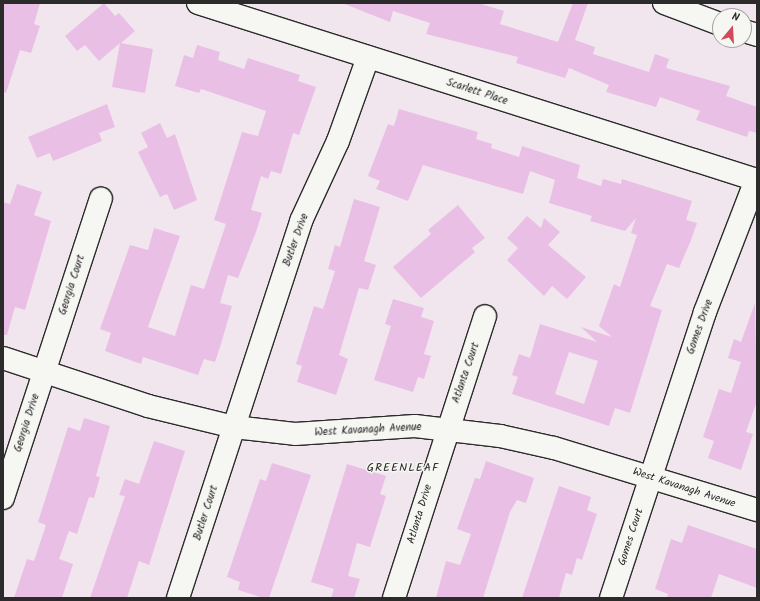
<!DOCTYPE html>
<html>
<head>
<meta charset="utf-8">
<style>
	body { margin:0 }
	#map { position:relative; width:760px; height:601px; overflow:hidden; background:#f2e6ee; font-family:Kalam,sans-serif }
	div>[style] { position:absolute }
	.building>* { inset:0; background:#eabfe5 }
	.roads { filter:drop-shadow(1px 0 #2b2b2b) drop-shadow(-1px 0 #2b2b2b) drop-shadow(0 1px #2b2b2b) drop-shadow(0 -1px #2b2b2b) }
	.minor>* { height:22px; margin:-11px; padding:0 11px; transform-origin:11px; border-radius:11px; background:#f6f6f2 }
	span { translate:-50% -50%; white-space:nowrap; text-align:center; line-height:1.15; -webkit-text-stroke:3px #f6f6f2; paint-order:stroke }
	.street-label { font-size:11px; color:#2b2b2b }
	.neighbourhood-label { font-size:12px; color:#2b2b2b; letter-spacing:1px }
	.frame { position:absolute; inset:0; border:4px solid #2b2b2b; pointer-events:none }
	.north { position:absolute; left:712px; top:8px; width:40px; height:40px; box-sizing:border-box; background:#f6f6f2; border:1px solid #a5a5a2; border-radius:50%; rotate:18deg; font-size:11px; font-weight:700; line-height:16px; text-align:center; color:#2b2b2b }
	.north::after { content:''; display:block; margin:auto; width:14px; height:18px; background:#d1495b; clip-path:polygon(50% 0,100% 100%,50% 72%,0 100%) }
</style>
</head>
<body>
<div id="map">
	<div class="building">
		<i style="clip-path:polygon(3px 3px,40px 3px,34px 24px,40px 26px,31px 53px,20px 50px,6px 93px,3px 92px)"></i>
		<i style="clip-path:polygon(104px 3px,115px 16px,119px 13px,135px 31px,121px 43px,153px 49px,145px 93px,112px 87px,120px 43px,99px 61px,85px 45px,77px 51px,65px 36px)"></i>
		<i style="clip-path:polygon(342px 3px,478px 3px,504px 11px,500px 24px,558px 42px,573px 3px,588px 3px,575px 40px,595px 47px,593px 54px,649px 72px,655px 54px,669px 59px,666px 68px,730px 86px,726px 96px,757px 107px,757px 133px,749px 131px,747px 137px,696px 120px,700px 111px,660px 97px,656px 107px,606px 92px,609px 85px,569px 68px,565px 78px,516px 63px,518px 57px,426px 34px,430px 23px,393px 11px,390px 22px)"></i>
		<i style="clip-path:polygon(197px 45px,220px 52px,218px 60px,244px 69px,248px 58px,300px 75px,298px 81px,316px 87px,299px 135px,293px 133px,281px 174px,271px 171px,268px 179px,261px 176px,251px 210px,262px 213px,256px 232px,238px 278px,228px 275px,220px 303px,232px 306px,221px 344px,215px 362px,204px 359px,198px 375px,143px 357px,141px 364px,105px 351px,111px 333px,100px 329px,130px 245px,148px 250px,154px 228px,180px 236px,148px 327px,175px 336px,191px 285px,204px 289px,226px 224px,214px 220px,242px 132px,258px 136px,266px 111px,201px 89px,199px 93px,175px 86px,184px 55px,193px 58px)"></i>
		<i style="clip-path:polygon(107px 104px,115px 127px,99px 133px,102px 141px,53px 161px,50px 153px,37px 158px,28px 137px)"></i>
		<i style="clip-path:polygon(evenodd,399px 109px,478px 132px,476px 139px,492px 144px,491px 148px,519px 157px,522px 146px,580px 165px,577px 178px,601px 186px,603px 179px,621px 184px,622px 179px,692px 201px,686px 220px,697px 223px,691px 240px,679px 268px,667px 264px,650px 306px,662px 310px,630px 413px,615px 408px,609px 426px,512px 394px,518px 377px,512px 375px,519px 354px,530px 358px,540px 324px,597px 342px,581px 327px,612px 337px,599px 326px,614px 284px,620px 287px,637px 235px,631px 233px,636px 218px,625px 231px,590px 221px,592px 216px,549px 203px,555px 180px,530px 171px,523px 194px,423px 165px,408px 201px,376px 189px,380px 181px,368px 176px,388px 124px,394px 126px,399px 109px,569px 352px,598px 361px,584px 404px,555px 394px,569px 352px)"></i>
		<i style="clip-path:polygon(160px 123px,167px 138px,175px 134px,197px 200px,174px 210px,167px 194px,160px 197px,138px 152px,148px 147px,141px 133px)"></i>
		<i style="clip-path:polygon(17px 184px,42px 192px,34px 215px,51px 221px,25px 310px,15px 307px,7px 335px,3px 335px,3px 202px,10px 204px)"></i>
		<i style="clip-path:polygon(354px 199px,380px 207px,364px 261px,376px 265px,368px 290px,359px 288px,339px 355px,348px 359px,336px 395px,297px 382px,302px 366px,296px 364px,314px 306px,323px 309px,335px 271px,328px 269px,335px 245px,340px 247px)"></i>
		<i style="clip-path:polygon(458px 205px,485px 238px,472px 248px,475px 252px,421px 298px,393px 267px,431px 234px,428px 230px)"></i>
		<i style="clip-path:polygon(527px 216px,541px 228px,544px 218px,560px 232px,548px 245px,586px 277px,567px 299px,552px 286px,544px 296px,507px 260px,518px 248px,507px 238px)"></i>
		<i style="clip-path:polygon(393px 299px,424px 308px,421px 317px,434px 321px,424px 354px,431px 356px,424px 379px,418px 377px,413px 392px,374px 380px,391px 326px,385px 324px)"></i>
		<i style="clip-path:polygon(755px 303px,757px 401px,746px 432px,753px 434px,741px 470px,708px 458px,714px 441px,703px 437px,719px 389px,731px 393px,741px 362px,728px 358px,734px 339px,741px 342px)"></i>
		<i style="clip-path:polygon(84px 418px,110px 426px,96px 476px,100px 477px,94px 498px,89px 497px,77px 534px,69px 531px,59px 559px,73px 564px,62px 598px,14px 598px,27px 559px,34px 561px,46px 525px,38px 522px,68px 427px,80px 431px)"></i>
		<i style="clip-path:polygon(154px 441px,185px 451px,149px 565px,139px 561px,127px 598px,90px 598px,125px 496px,119px 495px,125px 479px,139px 484px)"></i>
		<i style="clip-path:polygon(486px 461px,534px 478px,526px 503px,517px 500px,510px 512px,483px 598px,436px 598px,446px 561px,460px 565px,471px 534px,457px 529px,475px 478px,480px 479px)"></i>
		<i style="clip-path:polygon(272px 463px,311px 475px,269px 598px,264px 598px,238px 590px,240px 582px,227px 577px,260px 479px,266px 481px)"></i>
		<i style="clip-path:polygon(347px 464px,386px 476px,380px 494px,386px 496px,370px 547px,357px 543px,348px 576px,360px 579px,354px 598px,331px 598px,334px 589px,311px 582px)"></i>
		<i style="clip-path:polygon(559px 486px,591px 497px,587px 510px,597px 514px,582px 560px,577px 558px,572px 575px,566px 573px,559px 598px,522px 598px)"></i>
		<i style="clip-path:polygon(688px 525px,757px 549px,757px 588px,719px 574px,711px 598px,667px 598px,668px 594px,655px 589px,671px 539px,682px 543px)"></i>
	</div>
	<div class="roads">
		<div class="minor">
			<i style="left:198px;top:3px;width:586px;rotate:17.57deg"></i>
			<i style="left:664px;top:3px;width:60px;rotate:20.6deg"></i>
			<i style="left:744px;top:31px;width:14px;rotate:17deg"></i>
			<i style="left:3px;top:358px;width:153px;rotate:18.3deg"></i>
			<i style="left:148px;top:406px;width:89px;rotate:13.7deg"></i>
			<i style="left:234px;top:427px;width:61px;rotate:6.5deg"></i>
			<i style="left:295px;top:434px;width:120px;rotate:-3.8deg"></i>
			<i style="left:415px;top:426px;width:86px;rotate:6.7deg"></i>
			<i style="left:500px;top:436px;width:55px;rotate:12.5deg"></i>
			<i style="left:554px;top:448px;width:212px;rotate:17deg"></i>
			<i style="left:3px;top:498px;width:315px;rotate:-71.9deg"></i>
			<i style="left:178px;top:598px;width:397px;rotate:-71.9deg"></i>
			<i style="left:301px;top:221px;width:88px;rotate:-65.2deg"></i>
			<i style="left:338px;top:141px;width:89px;rotate:-70.3deg"></i>
			<i style="left:394px;top:598px;width:296px;rotate:-72.1deg"></i>
			<i style="left:611px;top:598px;width:301px;rotate:-71.8deg"></i>
			<i style="left:705px;top:312px;width:142px;rotate:-68.9deg"></i>
		</div>
	</div>
	<div class="street-label">
		<span style="left:477px;top:92px;rotate:18deg">Scarlett Place</span>
		<span style="left:296px;top:240px;rotate:-70deg">Butler Drive</span>
		<span style="left:72px;top:285px;rotate:-72deg">Georgia Court</span>
		<span style="left:700px;top:327px;rotate:-70deg">Gomes Drive</span>
		<span style="left:466px;top:373px;rotate:-71deg">Atlanta Court</span>
		<span style="left:27px;top:423px;rotate:-72deg">Georgia Drive</span>
		<span style="left:368px;top:430px;rotate:-3deg">West Kavanagh Avenue</span>
		<span style="left:684px;top:488px;rotate:18deg">West Kavanagh Avenue</span>
		<span style="left:206px;top:513px;rotate:-72deg">Butler Court</span>
		<span style="left:420px;top:514px;rotate:-73deg">Atlanta Drive</span>
		<span style="left:631px;top:537px;rotate:-72deg">Gomes Court</span>
	</div>
	<div class="neighbourhood-label">
		<span style="left:403px;top:468px">GREENLEAF</span>
	</div>
	<div class="frame"></div>
	<div class="north">N</div>
</div>
</body>
</html>
